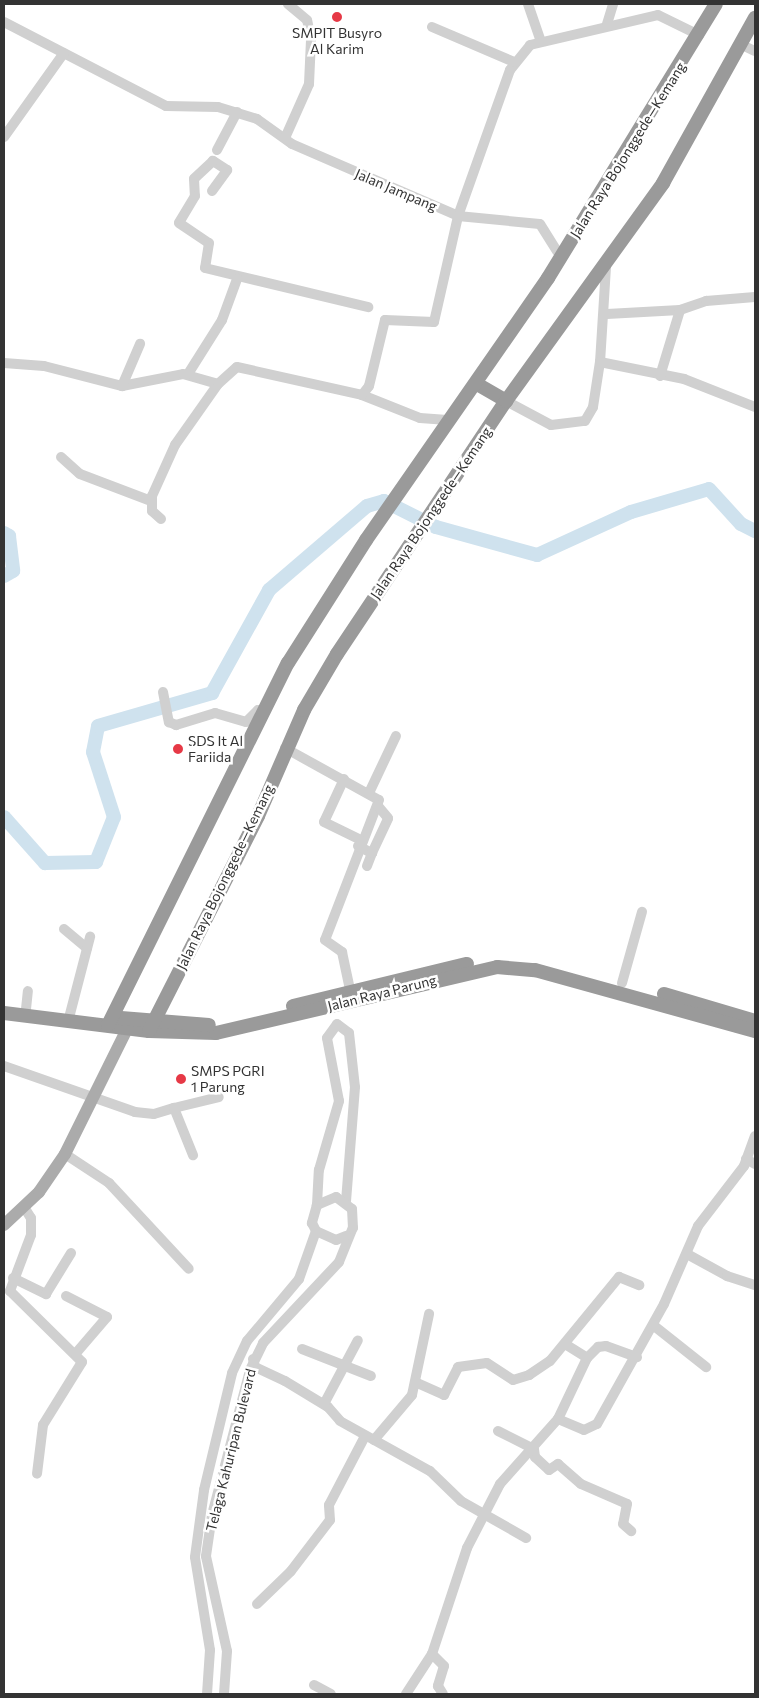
<!DOCTYPE html>
<html>
<head>
<meta charset="utf-8">
<style>
	body { margin:0 }
	#map { position:relative; width:759px; height:1698px; overflow:hidden; background:#fff; font-family:Commissioner,sans-serif }
	div>[style] { position:absolute }
	.river>* { height:14px; margin:-7px; padding:0 7px; transform-origin:7px; border-radius:7px; background:#cfe2ee }
	.minor>* { height:10px; margin:-5px; padding:0 5px; transform-origin:5px; border-radius:5px; background:#d0d0d0 }
	.major>* { height:12px; margin:-6px; padding:0 6px; transform-origin:6px; border-radius:6px; background:#ababab }
	.highway>* { height:14px; margin:-7px; padding:0 7px; transform-origin:7px; border-radius:7px; background:#9a9a9a }
	.dots>* { width:14px; height:14px; translate:-50% -50%; box-sizing:border-box; border:2px solid #fff; border-radius:50% }
	span { translate:-50% -50%; white-space:nowrap; text-align:center; line-height:1.15; -webkit-text-stroke:5px #fff; paint-order:stroke }
	.poi-label { font-size:14px; color:#333 }
	.left { translate:0 -50%; text-align:left }
	.street-label { font-size:14px; color:#333 }
	.frame { position:absolute; inset:0; border:5px solid #333; pointer-events:none }
</style>
</head>
<body>
<div id="map">
	<div class="river">
		<i style="left:4px;top:533px;width:6px;rotate:31deg"></i>
		<i style="left:9px;top:536px;width:35px;rotate:83deg"></i>
		<i style="left:13px;top:571px;width:10px;rotate:151deg"></i>
		<i style="left:4px;top:817px;width:62px;rotate:48.3deg"></i>
		<i style="left:45px;top:863px;width:51px;rotate:-1.1deg"></i>
		<i style="left:96px;top:862px;width:48px;rotate:-68.2deg"></i>
		<i style="left:114px;top:817px;width:68px;rotate:-107.9deg"></i>
		<i style="left:93px;top:752px;width:26px;rotate:-79deg"></i>
		<i style="left:98px;top:726px;width:119px;rotate:-16.1deg"></i>
		<i style="left:212px;top:693px;width:118px;rotate:-61deg"></i>
		<i style="left:269px;top:590px;width:129px;rotate:-40.6deg"></i>
		<i style="left:367px;top:506px;width:18px;rotate:-16deg"></i>
		<i style="left:384px;top:501px;width:58px;rotate:26.6deg"></i>
		<i style="left:436px;top:527px;width:105px;rotate:15.5deg"></i>
		<i style="left:537px;top:555px;width:103px;rotate:-24.6deg"></i>
		<i style="left:631px;top:512px;width:81px;rotate:-16.4deg"></i>
		<i style="left:709px;top:489px;width:47px;rotate:47.6deg"></i>
		<i style="left:741px;top:524px;width:16px;rotate:27deg"></i>
	</div>
	<div class="minor">
		<i style="left:528px;top:4px;width:39px;rotate:71deg"></i>
		<i style="left:4px;top:22px;width:182px;rotate:27.4deg"></i>
		<i style="left:166px;top:106px;width:52px;rotate:1.1deg"></i>
		<i style="left:218px;top:107px;width:41px;rotate:17.1deg"></i>
		<i style="left:257px;top:119px;width:43px;rotate:35.5deg"></i>
		<i style="left:292px;top:144px;width:181px;rotate:23.4deg"></i>
		<i style="left:458px;top:216px;width:155px;rotate:-70.4deg"></i>
		<i style="left:510px;top:70px;width:32px;rotate:-51deg"></i>
		<i style="left:530px;top:45px;width:131px;rotate:-13.2deg"></i>
		<i style="left:658px;top:15px;width:46px;rotate:26deg"></i>
		<i style="left:607px;top:24px;width:21px;rotate:-73deg"></i>
		<i style="left:432px;top:27px;width:89px;rotate:23.1deg"></i>
		<i style="left:742px;top:45px;width:14px;rotate:25deg"></i>
		<i style="left:4px;top:137px;width:103px;rotate:-54.5deg"></i>
		<i style="left:285px;top:138px;width:59px;rotate:-66deg"></i>
		<i style="left:309px;top:84px;width:44px;rotate:-87.4deg"></i>
		<i style="left:311px;top:40px;width:20px;rotate:-101deg"></i>
		<i style="left:307px;top:20px;width:25px;rotate:-140deg"></i>
		<i style="left:217px;top:150px;width:43px;rotate:-62.2deg"></i>
		<i style="left:212px;top:191px;width:26px;rotate:-54deg"></i>
		<i style="left:227px;top:170px;width:17px;rotate:-147deg"></i>
		<i style="left:213px;top:161px;width:26px;rotate:137deg"></i>
		<i style="left:194px;top:179px;width:17px;rotate:87deg"></i>
		<i style="left:195px;top:196px;width:31px;rotate:121deg"></i>
		<i style="left:179px;top:223px;width:36px;rotate:34deg"></i>
		<i style="left:209px;top:243px;width:25px;rotate:99deg"></i>
		<i style="left:205px;top:268px;width:168px;rotate:13.5deg"></i>
		<i style="left:606px;top:267px;width:95px;rotate:93.6deg"></i>
		<i style="left:600px;top:362px;width:86px;rotate:11.4deg"></i>
		<i style="left:684px;top:379px;width:76px;rotate:21.5deg"></i>
		<i style="left:607px;top:314px;width:73px;rotate:-3.1deg"></i>
		<i style="left:680px;top:310px;width:28px;rotate:-19deg"></i>
		<i style="left:706px;top:301px;width:49px;rotate:-4.7deg"></i>
		<i style="left:4px;top:363px;width:40px;rotate:4.3deg"></i>
		<i style="left:44px;top:366px;width:81px;rotate:14.4deg"></i>
		<i style="left:122px;top:386px;width:62px;rotate:-11.1deg"></i>
		<i style="left:183px;top:374px;width:36px;rotate:16deg"></i>
		<i style="left:188px;top:374px;width:64px;rotate:-57.8deg"></i>
		<i style="left:222px;top:320px;width:44px;rotate:-69.9deg"></i>
		<i style="left:660px;top:376px;width:69px;rotate:-73.1deg"></i>
		<i style="left:122px;top:386px;width:46px;rotate:-66.8deg"></i>
		<i style="left:362px;top:395px;width:62px;rotate:21.6deg"></i>
		<i style="left:420px;top:418px;width:31px;rotate:4deg"></i>
		<i style="left:506px;top:401px;width:51px;rotate:28.1deg"></i>
		<i style="left:551px;top:425px;width:34px;rotate:-7deg"></i>
		<i style="left:585px;top:421px;width:16px;rotate:-60deg"></i>
		<i style="left:593px;top:407px;width:46px;rotate:-81.2deg"></i>
		<i style="left:61px;top:457px;width:25px;rotate:42deg"></i>
		<i style="left:80px;top:474px;width:76px;rotate:20.8deg"></i>
		<i style="left:161px;top:519px;width:12px;rotate:-138deg"></i>
		<i style="left:152px;top:511px;width:15px;rotate:-90deg"></i>
		<i style="left:152px;top:496px;width:56px;rotate:-65.7deg"></i>
		<i style="left:175px;top:445px;width:75px;rotate:-54.8deg"></i>
		<i style="left:218px;top:384px;width:25px;rotate:-42deg"></i>
		<i style="left:237px;top:367px;width:128px;rotate:12.6deg"></i>
		<i style="left:362px;top:395px;width:11px;rotate:-52deg"></i>
		<i style="left:369px;top:386px;width:68px;rotate:-76.4deg"></i>
		<i style="left:385px;top:320px;width:49px;rotate:2.3deg"></i>
		<i style="left:434px;top:322px;width:109px;rotate:-77.2deg"></i>
		<i style="left:458px;top:216px;width:82px;rotate:5.6deg"></i>
		<i style="left:540px;top:224px;width:32px;rotate:58deg"></i>
		<i style="left:163px;top:692px;width:31px;rotate:79deg"></i>
		<i style="left:169px;top:722px;width:8px;rotate:23deg"></i>
		<i style="left:176px;top:725px;width:41px;rotate:-17.1deg"></i>
		<i style="left:215px;top:713px;width:32px;rotate:16deg"></i>
		<i style="left:246px;top:722px;width:17px;rotate:-45deg"></i>
		<i style="left:258px;top:710px;width:6px;rotate:9deg"></i>
		<i style="left:285px;top:748px;width:107px;rotate:29deg"></i>
		<i style="left:379px;top:800px;width:150px;rotate:111.1deg"></i>
		<i style="left:325px;top:940px;width:21px;rotate:35deg"></i>
		<i style="left:342px;top:952px;width:40px;rotate:78deg"></i>
		<i style="left:344px;top:779px;width:47px;rotate:114.9deg"></i>
		<i style="left:324px;top:822px;width:41px;rotate:25.9deg"></i>
		<i style="left:369px;top:793px;width:63px;rotate:-64.7deg"></i>
		<i style="left:358px;top:846px;width:16px;rotate:27deg"></i>
		<i style="left:372px;top:853px;width:14px;rotate:111deg"></i>
		<i style="left:372px;top:853px;width:38px;rotate:-65deg"></i>
		<i style="left:388px;top:818px;width:16px;rotate:-130deg"></i>
		<i style="left:64px;top:929px;width:30px;rotate:40deg"></i>
		<i style="left:622px;top:983px;width:74px;rotate:-74.3deg"></i>
		<i style="left:26px;top:1009px;width:18px;rotate:-84deg"></i>
		<i style="left:70px;top:1014px;width:80px;rotate:-75.4deg"></i>
		<i style="left:337px;top:1024px;width:15px;rotate:37deg"></i>
		<i style="left:349px;top:1033px;width:54px;rotate:83.7deg"></i>
		<i style="left:355px;top:1087px;width:114px;rotate:94.5deg"></i>
		<i style="left:4px;top:1066px;width:139px;rotate:19.3deg"></i>
		<i style="left:135px;top:1112px;width:19px;rotate:6deg"></i>
		<i style="left:154px;top:1114px;width:21px;rotate:-17deg"></i>
		<i style="left:174px;top:1108px;width:51px;rotate:68deg"></i>
		<i style="left:174px;top:1108px;width:46px;rotate:-13.7deg"></i>
		<i style="left:65px;top:1154px;width:53px;rotate:33.4deg"></i>
		<i style="left:109px;top:1183px;width:117px;rotate:47.1deg"></i>
		<i style="left:746px;top:1159px;width:10px;rotate:29deg"></i>
		<i style="left:317px;top:1205px;width:35px;rotate:-87deg"></i>
		<i style="left:319px;top:1170px;width:72px;rotate:-73.8deg"></i>
		<i style="left:339px;top:1101px;width:64px;rotate:-100.8deg"></i>
		<i style="left:327px;top:1038px;width:17px;rotate:-54deg"></i>
		<i style="left:24px;top:1207px;width:13px;rotate:58deg"></i>
		<i style="left:31px;top:1218px;width:17px;rotate:90deg"></i>
		<i style="left:31px;top:1235px;width:60px;rotate:110.6deg"></i>
		<i style="left:10px;top:1291px;width:101px;rotate:44.6deg"></i>
		<i style="left:82px;top:1362px;width:74px;rotate:121.8deg"></i>
		<i style="left:43px;top:1425px;width:49px;rotate:97deg"></i>
		<i style="left:687px;top:1254px;width:46px;rotate:28.8deg"></i>
		<i style="left:727px;top:1276px;width:29px;rotate:18deg"></i>
		<i style="left:13px;top:1278px;width:37px;rotate:26deg"></i>
		<i style="left:46px;top:1294px;width:48px;rotate:-58.6deg"></i>
		<i style="left:66px;top:1296px;width:46px;rotate:27.1deg"></i>
		<i style="left:107px;top:1317px;width:48px;rotate:130.7deg"></i>
		<i style="left:653px;top:1325px;width:68px;rotate:38.4deg"></i>
		<i style="left:565px;top:1344px;width:26px;rotate:32deg"></i>
		<i style="left:302px;top:1349px;width:74px;rotate:21.4deg"></i>
		<i style="left:253px;top:1359px;width:8px;rotate:76deg"></i>
		<i style="left:255px;top:1367px;width:33px;rotate:25deg"></i>
		<i style="left:285px;top:1381px;width:50px;rotate:31.2deg"></i>
		<i style="left:328px;top:1407px;width:18px;rotate:49deg"></i>
		<i style="left:340px;top:1421px;width:103px;rotate:29.1deg"></i>
		<i style="left:430px;top:1471px;width:43px;rotate:44.1deg"></i>
		<i style="left:461px;top:1501px;width:75px;rotate:29.6deg"></i>
		<i style="left:415px;top:1382px;width:32px;rotate:24deg"></i>
		<i style="left:444px;top:1395px;width:31px;rotate:-63deg"></i>
		<i style="left:458px;top:1367px;width:29px;rotate:-8deg"></i>
		<i style="left:487px;top:1363px;width:31px;rotate:33deg"></i>
		<i style="left:513px;top:1380px;width:17px;rotate:-17deg"></i>
		<i style="left:529px;top:1375px;width:25px;rotate:-34deg"></i>
		<i style="left:550px;top:1361px;width:109px;rotate:-50.6deg"></i>
		<i style="left:619px;top:1277px;width:22px;rotate:22deg"></i>
		<i style="left:324px;top:1404px;width:72px;rotate:-62deg"></i>
		<i style="left:558px;top:1419px;width:68px;rotate:-64.6deg"></i>
		<i style="left:587px;top:1358px;width:16px;rotate:-45deg"></i>
		<i style="left:598px;top:1347px;width:8px;rotate:-7deg"></i>
		<i style="left:606px;top:1346px;width:33px;rotate:20deg"></i>
		<i style="left:498px;top:1431px;width:40px;rotate:26.6deg"></i>
		<i style="left:534px;top:1449px;width:8px;rotate:83deg"></i>
		<i style="left:535px;top:1457px;width:19px;rotate:43deg"></i>
		<i style="left:549px;top:1470px;width:11px;rotate:-34deg"></i>
		<i style="left:558px;top:1464px;width:30px;rotate:41deg"></i>
		<i style="left:581px;top:1484px;width:50px;rotate:23.5deg"></i>
		<i style="left:627px;top:1504px;width:20px;rotate:101deg"></i>
		<i style="left:623px;top:1524px;width:11px;rotate:41deg"></i>
		<i style="left:374px;top:1440px;width:59px;rotate:-49.8deg"></i>
		<i style="left:412px;top:1395px;width:83px;rotate:-78.1deg"></i>
		<i style="left:257px;top:1604px;width:47px;rotate:-44.1deg"></i>
		<i style="left:291px;top:1571px;width:64px;rotate:-52.6deg"></i>
		<i style="left:330px;top:1520px;width:15px;rotate:-94deg"></i>
		<i style="left:329px;top:1505px;width:78px;rotate:-62.4deg"></i>
		<i style="left:432px;top:1654px;width:17px;rotate:45deg"></i>
		<i style="left:444px;top:1666px;width:21px;rotate:107deg"></i>
		<i style="left:438px;top:1686px;width:9px;rotate:58deg"></i>
		<i style="left:314px;top:1685px;width:19px;rotate:28deg"></i>
		<i style="left:207px;top:1694px;width:44px;rotate:-86.1deg"></i>
		<i style="left:210px;top:1650px;width:94px;rotate:-99.2deg"></i>
		<i style="left:195px;top:1557px;width:68px;rotate:-82.3deg"></i>
		<i style="left:204px;top:1490px;width:120px;rotate:-76.5deg"></i>
		<i style="left:232px;top:1373px;width:35px;rotate:-65deg"></i>
		<i style="left:247px;top:1341px;width:81px;rotate:-50deg"></i>
		<i style="left:299px;top:1279px;width:51px;rotate:-70.5deg"></i>
		<i style="left:224px;top:1694px;width:43px;rotate:-86deg"></i>
		<i style="left:227px;top:1651px;width:97px;rotate:-102.5deg"></i>
		<i style="left:206px;top:1556px;width:41px;rotate:-81.7deg"></i>
		<i style="left:212px;top:1515px;width:150px;rotate:-75.3deg"></i>
		<i style="left:250px;top:1370px;width:30px;rotate:-64deg"></i>
		<i style="left:263px;top:1343px;width:111px;rotate:-46.8deg"></i>
		<i style="left:339px;top:1262px;width:37px;rotate:-68deg"></i>
		<i style="left:353px;top:1228px;width:19px;rotate:-93deg"></i>
		<i style="left:352px;top:1209px;width:20px;rotate:-143deg"></i>
		<i style="left:336px;top:1197px;width:21px;rotate:157deg"></i>
		<i style="left:317px;top:1205px;width:19px;rotate:106deg"></i>
		<i style="left:312px;top:1223px;width:9px;rotate:63deg"></i>
		<i style="left:316px;top:1231px;width:22px;rotate:24deg"></i>
		<i style="left:336px;top:1240px;width:11px;rotate:-22deg"></i>
		<i style="left:406px;top:1694px;width:48px;rotate:-57deg"></i>
		<i style="left:432px;top:1654px;width:112px;rotate:-71.7deg"></i>
		<i style="left:467px;top:1548px;width:72px;rotate:-62.7deg"></i>
		<i style="left:500px;top:1484px;width:87px;rotate:-48.3deg"></i>
		<i style="left:558px;top:1419px;width:28px;rotate:23deg"></i>
		<i style="left:584px;top:1430px;width:14px;rotate:-25deg"></i>
		<i style="left:597px;top:1424px;width:137px;rotate:-60.8deg"></i>
		<i style="left:664px;top:1304px;width:85px;rotate:-66.4deg"></i>
		<i style="left:698px;top:1226px;width:76px;rotate:-52.5deg"></i>
		<i style="left:744px;top:1166px;width:32px;rotate:-70deg"></i>
	</div>
	<div class="major">
		<i style="left:4px;top:1225px;width:48px;rotate:-43.3deg"></i>
		<i style="left:39px;top:1192px;width:46px;rotate:-55.6deg"></i>
		<i style="left:65px;top:1154px;width:151px;rotate:-63.6deg"></i>
	</div>
	<div class="highway">
		<i style="left:477px;top:384px;width:34px;rotate:30deg"></i>
		<i style="left:664px;top:994px;width:95px;rotate:16.5deg"></i>
		<i style="left:293px;top:1006px;width:179px;rotate:-13.6deg"></i>
		<i style="left:4px;top:1013px;width:146px;rotate:7.1deg"></i>
		<i style="left:149px;top:1031px;width:67px;rotate:1.7deg"></i>
		<i style="left:216px;top:1033px;width:289px;rotate:-13.2deg"></i>
		<i style="left:497px;top:967px;width:38px;rotate:5deg"></i>
		<i style="left:535px;top:970px;width:228px;rotate:15.5deg"></i>
		<i style="left:121px;top:1018px;width:88px;rotate:4.5deg"></i>
		<i style="left:108px;top:1025px;width:404px;rotate:-63.6deg"></i>
		<i style="left:288px;top:663px;width:146px;rotate:-57.6deg"></i>
		<i style="left:366px;top:540px;width:319px;rotate:-55.2deg"></i>
		<i style="left:548px;top:278px;width:321px;rotate:-58.5deg"></i>
		<i style="left:149px;top:1031px;width:241px;rotate:-63.1deg"></i>
		<i style="left:258px;top:816px;width:116px;rotate:-66.5deg"></i>
		<i style="left:304px;top:710px;width:65px;rotate:-59.5deg"></i>
		<i style="left:337px;top:654px;width:304px;rotate:-56.3deg"></i>
		<i style="left:506px;top:401px;width:269px;rotate:-54.2deg"></i>
		<i style="left:663px;top:183px;width:189px;rotate:-60.9deg"></i>
	</div>
	<div class="dots">
		<i style="left:337px;top:17px;background:#e63946"></i>
		<i style="left:178px;top:749px;background:#e63946"></i>
		<i style="left:181px;top:1079px;background:#e63946"></i>
	</div>
	<div class="poi-label">
		<span style="left:337px;top:41px">SMPIT Busyro<br>Al Karim</span>
		<span class="left" style="left:188px;top:749px">SDS It Al<br>Fariida</span>
		<span class="left" style="left:191px;top:1079px">SMPS PGRI<br>1 Parung</span>
	</div>
	<div class="street-label">
		<span style="left:628px;top:150px;rotate:-58deg">Jalan Raya Bojonggede—Kemang</span>
		<span style="left:396px;top:190px;rotate:23deg">Jalan Jampang</span>
		<span style="left:431px;top:513px;rotate:-56deg">Jalan Raya Bojonggede—Kemang</span>
		<span style="left:225px;top:877px;rotate:-64deg">Jalan Raya Bojonggede—Kemang</span>
		<span style="left:382px;top:993px;rotate:-14deg">Jalan Raya Parung</span>
		<span style="left:231px;top:1450px;rotate:-76deg">Telaga Kahuripan Bulevard</span>
	</div>
	<div class="frame"></div>
</div>
</body>
</html>
